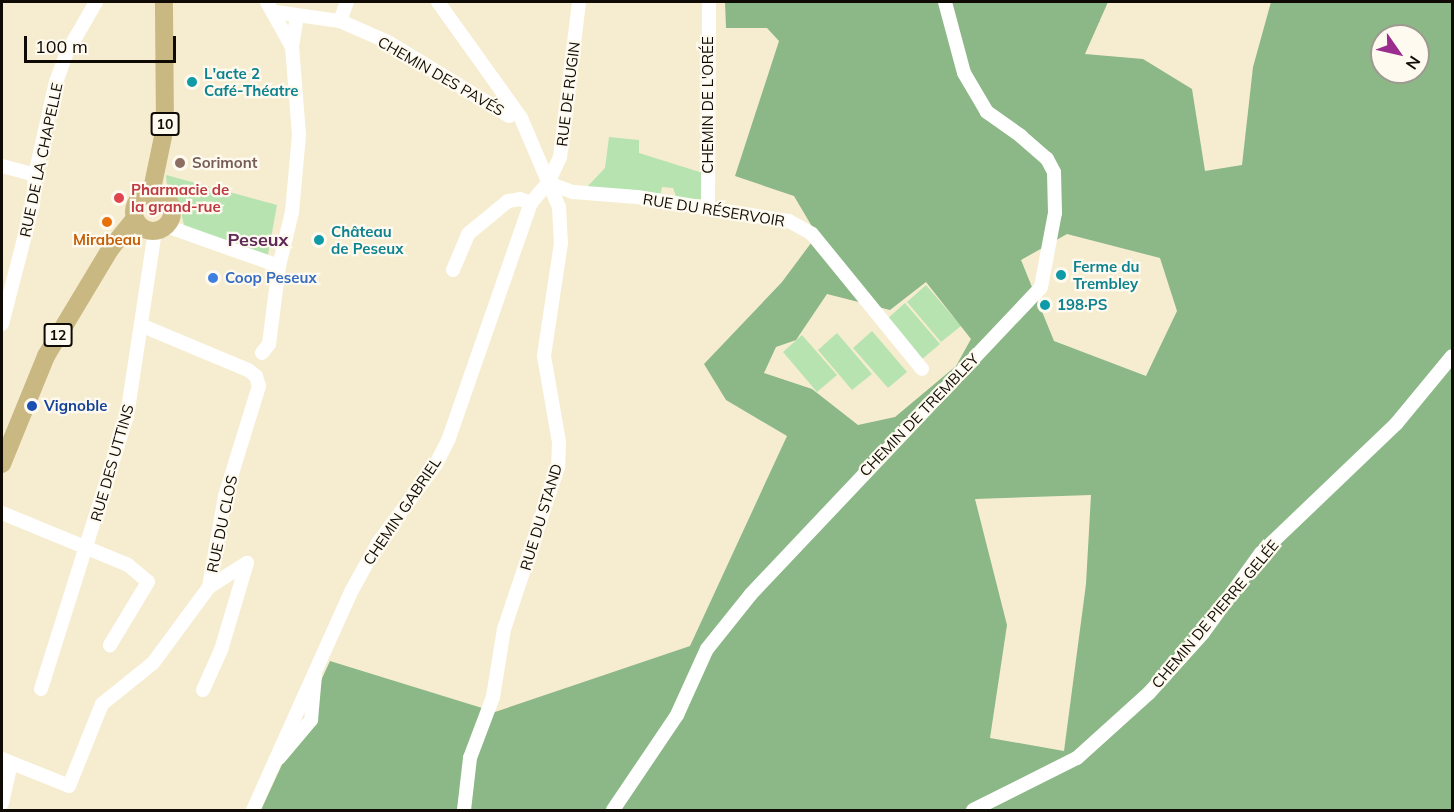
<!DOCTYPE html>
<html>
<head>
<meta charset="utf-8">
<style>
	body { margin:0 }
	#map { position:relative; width:1454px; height:812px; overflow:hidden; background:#f6edd0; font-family:Mulish,sans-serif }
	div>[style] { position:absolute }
	.green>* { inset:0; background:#b7e3b0 }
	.forest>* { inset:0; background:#8cb786 }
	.minor>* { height:14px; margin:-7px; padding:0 7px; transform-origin:7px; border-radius:7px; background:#fff }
	.major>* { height:18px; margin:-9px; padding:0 9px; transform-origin:9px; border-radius:9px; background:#cab883 }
	.major>.ring { margin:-9px; padding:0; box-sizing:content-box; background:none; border:18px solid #cab883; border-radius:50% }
	.dots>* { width:16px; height:16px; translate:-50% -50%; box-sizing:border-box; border:3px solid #fefaef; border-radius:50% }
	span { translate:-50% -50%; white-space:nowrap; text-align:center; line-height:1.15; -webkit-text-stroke:4.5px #fefaef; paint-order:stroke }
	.shield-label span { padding:2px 4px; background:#fefaef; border:2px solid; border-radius:4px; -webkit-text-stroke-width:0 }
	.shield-label { font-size:14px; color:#0f0b04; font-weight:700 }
	.culture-label { font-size:15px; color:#0d838f; font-weight:700 }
	.left { translate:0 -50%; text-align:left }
	.street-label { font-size:15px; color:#0f0b04 }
	.education-label { font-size:15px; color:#785e54; font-weight:700 }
	.health-label { font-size:15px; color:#be3a42; font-weight:700 }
	.food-label { font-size:15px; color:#c56008; font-weight:700 }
	.shop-label { font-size:15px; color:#366cbe; font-weight:700 }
	.transit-label { font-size:15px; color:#164399; font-weight:700 }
	.quarter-label { font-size:18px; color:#5e2957; font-weight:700 }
	.frame { position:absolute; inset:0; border:3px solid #0f0b04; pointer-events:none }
	.north { position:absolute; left:1370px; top:24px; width:60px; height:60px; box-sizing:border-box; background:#fefaef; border:2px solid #9e9a91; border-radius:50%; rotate:124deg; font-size:16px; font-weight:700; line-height:24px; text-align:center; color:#0f0b04 }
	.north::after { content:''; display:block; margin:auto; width:21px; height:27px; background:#9a2d8d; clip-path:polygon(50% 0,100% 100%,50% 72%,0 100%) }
	.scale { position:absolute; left:24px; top:36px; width:152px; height:27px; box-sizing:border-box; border:3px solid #0f0b04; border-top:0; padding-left:8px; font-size:18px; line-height:21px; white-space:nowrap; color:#0f0b04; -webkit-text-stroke:4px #fefaef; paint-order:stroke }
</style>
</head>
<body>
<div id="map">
	<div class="green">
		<i style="clip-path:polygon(609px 137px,639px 140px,639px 153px,703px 173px,701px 199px,677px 199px,673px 188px,662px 187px,660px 197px,587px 187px,605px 168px)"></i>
		<i style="clip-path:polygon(166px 175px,277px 205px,267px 260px,184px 225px,179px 203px,167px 185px)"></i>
		<i style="clip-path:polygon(926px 285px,961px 326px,941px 342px,907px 302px)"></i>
		<i style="clip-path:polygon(905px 303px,940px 344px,921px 360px,886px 320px)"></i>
		<i style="clip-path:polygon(872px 331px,907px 372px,888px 388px,853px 348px)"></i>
		<i style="clip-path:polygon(837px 333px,872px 374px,852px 390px,818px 350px)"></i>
		<i style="clip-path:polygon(802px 335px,837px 375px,817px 392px,783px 352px)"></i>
	</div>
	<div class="forest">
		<i style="clip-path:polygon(evenodd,725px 2px,1108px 2px,1085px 54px,1143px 59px,1192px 89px,1205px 171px,1242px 165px,1253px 67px,1271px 2px,1452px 2px,1452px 810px,261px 810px,330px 661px,495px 712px,690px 646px,787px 436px,726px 400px,704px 364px,782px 282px,817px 235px,794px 196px,735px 176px,779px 41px,767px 28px,726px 28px,725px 2px,1382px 36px,1418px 36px,1418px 72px,1382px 72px,1382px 36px,725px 2px,1067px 234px,1160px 258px,1177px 311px,1146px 376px,1054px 341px,1021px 260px,1067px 234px,725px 2px,926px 282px,971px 339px,956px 366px,895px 417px,858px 425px,812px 389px,764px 373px,776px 347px,796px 340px,827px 294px,890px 310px,926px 282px,725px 2px,1091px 495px,1086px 584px,1064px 751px,990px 738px,1007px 625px,975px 499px,1091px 495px)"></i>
	</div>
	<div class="minor">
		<i style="left:267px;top:2px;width:51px;rotate:60.9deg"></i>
		<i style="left:438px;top:2px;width:143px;rotate:54.4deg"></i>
		<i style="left:521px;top:118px;width:97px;rotate:66.9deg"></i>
		<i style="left:559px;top:207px;width:36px;rotate:87deg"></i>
		<i style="left:561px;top:243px;width:114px;rotate:98.6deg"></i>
		<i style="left:544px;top:356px;width:87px;rotate:80.1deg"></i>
		<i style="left:559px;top:442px;width:25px;rotate:92deg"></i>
		<i style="left:558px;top:467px;width:171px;rotate:108.4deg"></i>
		<i style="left:504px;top:629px;width:69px;rotate:99.2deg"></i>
		<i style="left:493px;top:697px;width:65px;rotate:110.7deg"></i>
		<i style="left:470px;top:758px;width:52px;rotate:96.6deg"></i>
		<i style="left:275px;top:12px;width:66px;rotate:7.9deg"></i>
		<i style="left:340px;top:21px;width:52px;rotate:23.6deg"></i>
		<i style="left:388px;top:42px;width:142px;rotate:31.4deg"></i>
		<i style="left:340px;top:21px;width:20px;rotate:-70deg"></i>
		<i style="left:2px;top:166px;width:34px;rotate:15deg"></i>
		<i style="left:548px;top:183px;width:27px;rotate:20deg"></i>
		<i style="left:573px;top:192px;width:64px;rotate:4.5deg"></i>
		<i style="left:637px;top:197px;width:154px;rotate:9deg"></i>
		<i style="left:789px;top:221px;width:26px;rotate:29deg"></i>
		<i style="left:812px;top:234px;width:174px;rotate:50.8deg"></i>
		<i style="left:708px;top:208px;width:206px;rotate:-89.7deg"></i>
		<i style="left:166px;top:226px;width:120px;rotate:19.5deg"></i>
		<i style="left:453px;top:270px;width:39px;rotate:-67deg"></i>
		<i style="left:468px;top:234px;width:52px;rotate:-39.5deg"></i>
		<i style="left:508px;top:201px;width:12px;rotate:-9deg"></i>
		<i style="left:520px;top:199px;width:12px;rotate:20deg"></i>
		<i style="left:2px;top:324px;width:124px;rotate:-75.5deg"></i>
		<i style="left:33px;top:204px;width:29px;rotate:-86deg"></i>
		<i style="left:35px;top:175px;width:95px;rotate:-77.3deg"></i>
		<i style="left:56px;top:82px;width:30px;rotate:-70deg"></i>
		<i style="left:66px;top:54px;width:60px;rotate:-60deg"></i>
		<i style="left:262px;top:353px;width:11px;rotate:-52deg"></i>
		<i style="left:269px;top:344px;width:79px;rotate:-82.7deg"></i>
		<i style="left:279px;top:266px;width:56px;rotate:-76.5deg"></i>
		<i style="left:292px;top:212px;width:77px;rotate:-84.8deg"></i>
		<i style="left:299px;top:135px;width:88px;rotate:-94.5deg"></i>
		<i style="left:292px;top:47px;width:31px;rotate:-81deg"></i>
		<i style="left:2px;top:513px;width:136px;rotate:22.4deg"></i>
		<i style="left:128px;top:565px;width:26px;rotate:40deg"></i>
		<i style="left:148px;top:582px;width:74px;rotate:121.1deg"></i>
		<i style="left:209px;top:587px;width:45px;rotate:-32.3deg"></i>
		<i style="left:41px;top:689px;width:286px;rotate:-72.5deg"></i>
		<i style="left:127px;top:416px;width:187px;rotate:-81.4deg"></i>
		<i style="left:203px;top:690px;width:44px;rotate:-65.8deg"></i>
		<i style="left:221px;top:650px;width:91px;rotate:-73.4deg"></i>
		<i style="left:279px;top:758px;width:50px;rotate:-49.9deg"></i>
		<i style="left:311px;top:720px;width:45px;rotate:-84.9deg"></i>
		<i style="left:2px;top:759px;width:72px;rotate:21.9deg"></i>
		<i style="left:69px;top:786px;width:88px;rotate:-68.1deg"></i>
		<i style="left:102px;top:704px;width:65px;rotate:-38.8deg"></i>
		<i style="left:153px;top:663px;width:94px;rotate:-53.6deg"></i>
		<i style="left:209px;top:587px;width:92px;rotate:-80deg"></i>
		<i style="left:225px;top:496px;width:115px;rotate:-72.8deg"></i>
		<i style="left:259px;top:386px;width:10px;rotate:-107deg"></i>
		<i style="left:256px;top:376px;width:10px;rotate:-143deg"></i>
		<i style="left:248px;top:370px;width:114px;rotate:-157.3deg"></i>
		<i style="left:2px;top:803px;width:41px;rotate:-77.3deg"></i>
		<i style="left:253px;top:810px;width:241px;rotate:-65.8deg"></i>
		<i style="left:352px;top:590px;width:54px;rotate:-61deg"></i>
		<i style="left:378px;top:543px;width:98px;rotate:-53.7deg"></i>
		<i style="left:436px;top:464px;width:29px;rotate:-63deg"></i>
		<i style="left:449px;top:438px;width:249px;rotate:-70.8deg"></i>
		<i style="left:531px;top:203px;width:26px;rotate:-50deg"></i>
		<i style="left:548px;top:183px;width:29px;rotate:-65deg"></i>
		<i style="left:560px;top:157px;width:156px;rotate:-83deg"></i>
		<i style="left:613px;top:810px;width:115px;rotate:-56deg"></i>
		<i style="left:677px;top:715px;width:72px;rotate:-65.6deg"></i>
		<i style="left:707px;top:649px;width:70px;rotate:-51.3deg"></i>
		<i style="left:751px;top:594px;width:422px;rotate:-46.6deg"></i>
		<i style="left:1041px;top:287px;width:75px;rotate:-79.3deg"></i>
		<i style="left:1055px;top:213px;width:41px;rotate:-91.4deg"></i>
		<i style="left:1054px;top:172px;width:15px;rotate:-118deg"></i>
		<i style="left:1047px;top:159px;width:35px;rotate:-139deg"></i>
		<i style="left:1021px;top:136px;width:42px;rotate:-144.8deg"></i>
		<i style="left:987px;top:112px;width:45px;rotate:-120.5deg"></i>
		<i style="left:964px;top:73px;width:73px;rotate:-105deg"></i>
		<i style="left:973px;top:810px;width:116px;rotate:-26.6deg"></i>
		<i style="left:1077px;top:758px;width:97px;rotate:-42.1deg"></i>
		<i style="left:1149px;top:693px;width:81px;rotate:-48deg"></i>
		<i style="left:1203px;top:633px;width:99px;rotate:-54.1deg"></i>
		<i style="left:1261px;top:553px;width:187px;rotate:-43.7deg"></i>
		<i style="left:1396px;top:424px;width:88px;rotate:-50.5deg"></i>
	</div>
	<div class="major">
		<i class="ring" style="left:134px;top:193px;width:20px;height:20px"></i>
		<i style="left:151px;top:194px;width:68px;rotate:-78.2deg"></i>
		<i style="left:165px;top:127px;width:125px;rotate:-90.5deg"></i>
		<i style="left:2px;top:464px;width:117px;rotate:-67.8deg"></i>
		<i style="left:46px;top:356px;width:126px;rotate:-59deg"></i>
		<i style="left:111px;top:248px;width:38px;rotate:-51deg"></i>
	</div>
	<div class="dots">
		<i style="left:192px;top:82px;background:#0f9aa8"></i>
		<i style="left:180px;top:163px;background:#8d6e63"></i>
		<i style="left:119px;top:198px;background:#e0444e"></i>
		<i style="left:107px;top:222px;background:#e8710a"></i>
		<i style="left:319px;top:240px;background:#0f9aa8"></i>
		<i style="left:1061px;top:275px;background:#0f9aa8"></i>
		<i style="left:213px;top:278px;background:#3f7fe0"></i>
		<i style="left:1045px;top:305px;background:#0f9aa8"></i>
		<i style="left:32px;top:406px;background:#1a4fb4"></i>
	</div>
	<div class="shield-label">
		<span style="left:165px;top:124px">10</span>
		<span style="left:58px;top:335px">12</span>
	</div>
	<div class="culture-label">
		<span class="left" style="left:204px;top:82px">L'acte 2<br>Café-Théatre</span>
		<span class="left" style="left:331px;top:240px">Château<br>de Peseux</span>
		<span class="left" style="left:1073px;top:275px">Ferme du<br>Trembley</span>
		<span class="left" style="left:1057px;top:305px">198·PS</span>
	</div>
	<div class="street-label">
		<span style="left:441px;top:76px;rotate:30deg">CHEMIN DES PAVÉS</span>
		<span style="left:568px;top:94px;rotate:-83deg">RUE DE RUGIN</span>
		<span style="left:708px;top:105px;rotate:-90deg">CHEMIN DE L'ORÉE</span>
		<span style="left:41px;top:160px;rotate:-78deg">RUE DE LA CHAPELLE</span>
		<span style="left:714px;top:210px;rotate:9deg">RUE DU RÉSERVOIR</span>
		<span style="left:919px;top:415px;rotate:-46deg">CHEMIN DE TREMBLEY</span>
		<span style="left:112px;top:463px;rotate:-74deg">RUE DES UTTINS</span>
		<span style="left:402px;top:511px;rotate:-56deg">CHEMIN GABRIEL</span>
		<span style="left:541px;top:517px;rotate:-73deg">RUE DU STAND</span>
		<span style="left:222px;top:524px;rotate:-78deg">RUE DU CLOS</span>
		<span style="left:1215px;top:614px;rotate:-50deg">CHEMIN DE PIERRE GELÉE</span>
	</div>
	<div class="education-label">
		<span class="left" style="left:192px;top:163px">Sorimont</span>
	</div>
	<div class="health-label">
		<span class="left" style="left:131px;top:198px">Pharmacie de<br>la grand-rue</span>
	</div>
	<div class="food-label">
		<span style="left:107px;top:240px">Mirabeau</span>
	</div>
	<div class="shop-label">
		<span class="left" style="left:225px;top:278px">Coop Peseux</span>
	</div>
	<div class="transit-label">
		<span class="left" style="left:44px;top:406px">Vignoble</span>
	</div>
	<div class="quarter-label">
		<span style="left:258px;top:240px">Peseux</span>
	</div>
	<div class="frame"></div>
	<div class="north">N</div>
	<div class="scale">100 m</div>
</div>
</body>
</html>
